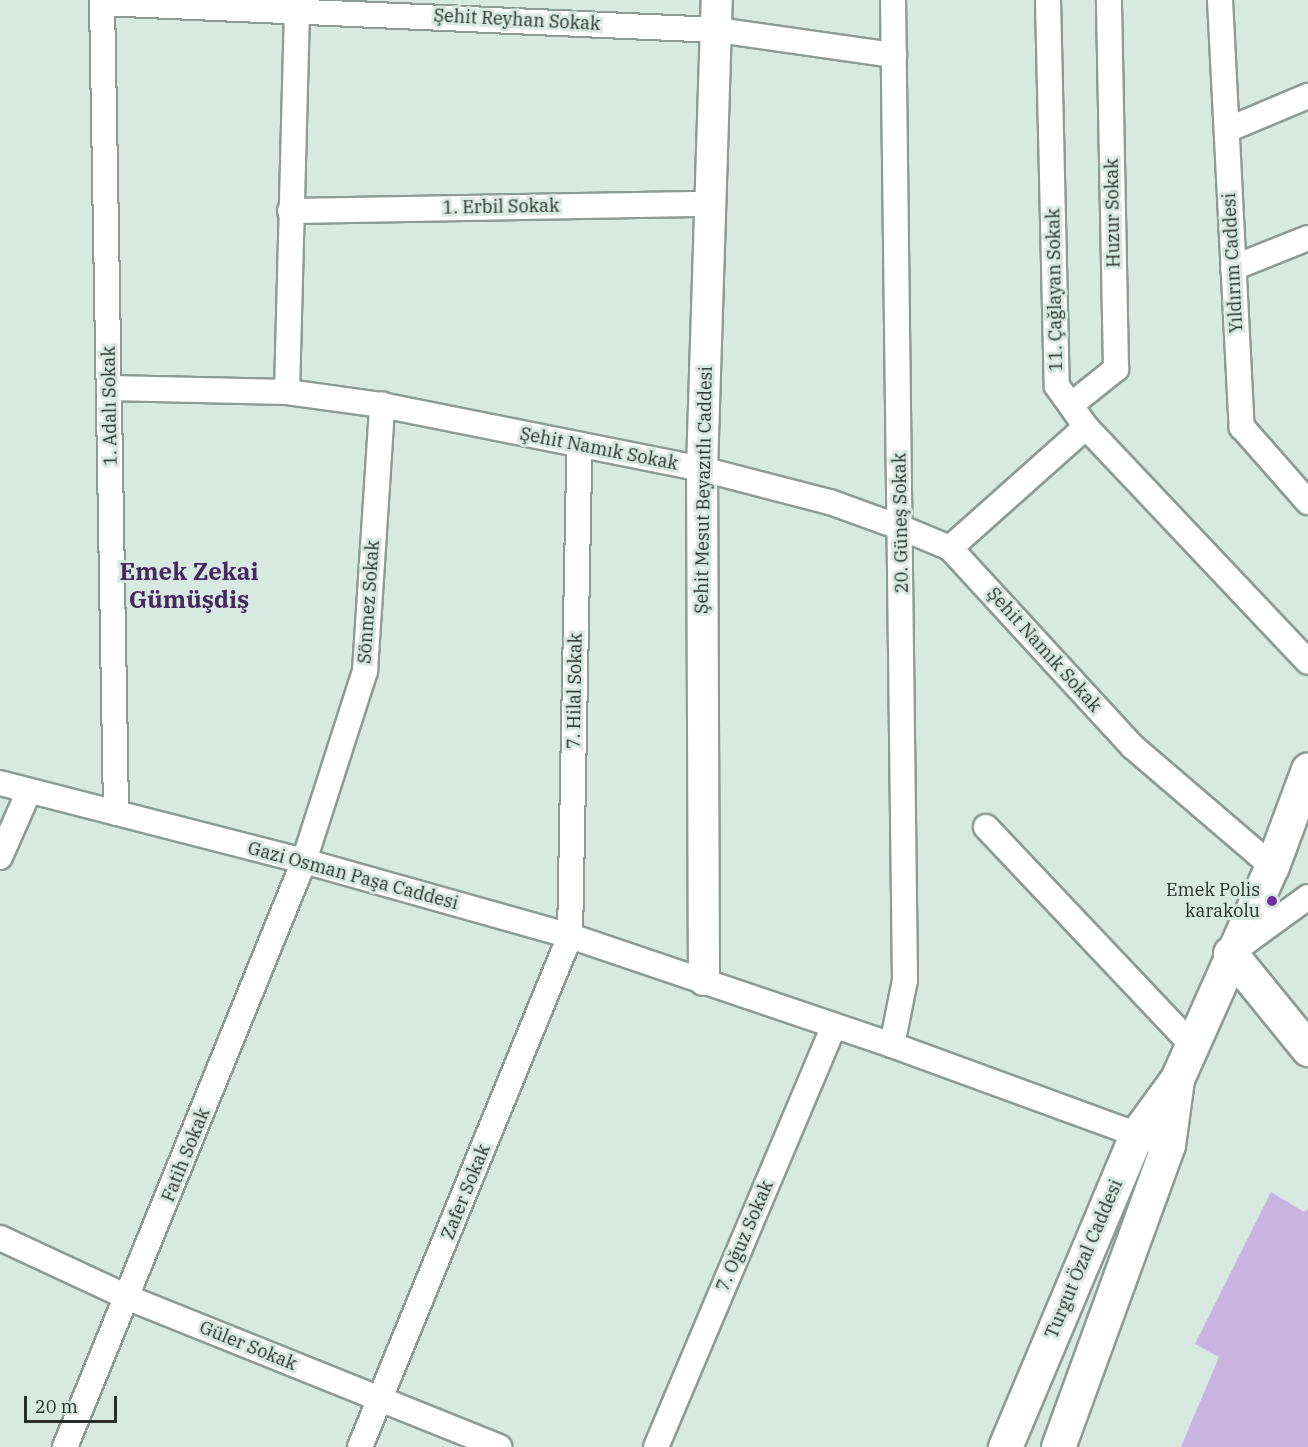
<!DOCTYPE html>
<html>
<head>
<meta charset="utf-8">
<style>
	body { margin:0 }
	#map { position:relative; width:1308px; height:1447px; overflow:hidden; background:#d8e9e2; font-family:"IBM Plex Serif",serif }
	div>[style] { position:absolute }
	.green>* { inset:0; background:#c9b3e1 }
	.roads { filter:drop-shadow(2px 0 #8c9b95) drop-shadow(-2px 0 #8c9b95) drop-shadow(0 2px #8c9b95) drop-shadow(0 -2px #8c9b95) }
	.minor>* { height:24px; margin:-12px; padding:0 12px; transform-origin:12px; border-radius:12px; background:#fff }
	.tertiary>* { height:30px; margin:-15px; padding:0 15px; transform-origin:15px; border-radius:15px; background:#fff }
	.secondary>* { height:33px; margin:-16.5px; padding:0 16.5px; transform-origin:16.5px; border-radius:16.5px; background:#fff }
	.dots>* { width:16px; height:16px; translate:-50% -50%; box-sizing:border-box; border:3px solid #d8e9e2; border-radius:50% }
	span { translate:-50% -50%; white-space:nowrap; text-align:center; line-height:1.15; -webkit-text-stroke:6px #d8e9e2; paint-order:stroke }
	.street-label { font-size:18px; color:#282e2c }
	.poi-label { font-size:18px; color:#282e2c }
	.right { translate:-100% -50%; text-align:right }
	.district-label { font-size:24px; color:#472861; font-weight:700 }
	.scale { position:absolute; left:24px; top:1396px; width:93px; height:27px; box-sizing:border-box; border:3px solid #282e2c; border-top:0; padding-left:8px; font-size:18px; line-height:21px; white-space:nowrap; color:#282e2c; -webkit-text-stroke:4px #d8e9e2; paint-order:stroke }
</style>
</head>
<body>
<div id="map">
	<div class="green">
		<i style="clip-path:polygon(1271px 1192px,1304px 1212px,1308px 1209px,1308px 1447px,1181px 1447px,1219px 1357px,1195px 1344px)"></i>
	</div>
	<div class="roads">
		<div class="minor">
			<i style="left:102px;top:0;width:813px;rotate:89.01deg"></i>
			<i style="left:1048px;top:0;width:386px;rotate:88.7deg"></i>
			<i style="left:1057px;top:386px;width:50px;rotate:54.7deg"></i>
			<i style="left:1086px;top:427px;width:323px;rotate:46.6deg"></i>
			<i style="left:1220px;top:0;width:428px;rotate:87.1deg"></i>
			<i style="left:1242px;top:427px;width:100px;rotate:48.7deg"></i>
			<i style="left:102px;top:3px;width:617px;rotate:2.51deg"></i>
			<i style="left:718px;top:30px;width:178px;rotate:8.1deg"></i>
			<i style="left:1227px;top:130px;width:88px;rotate:-22.8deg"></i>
			<i style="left:290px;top:211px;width:422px;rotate:-1deg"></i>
			<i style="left:1233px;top:268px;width:81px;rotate:-21.8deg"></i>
			<i style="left:110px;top:388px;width:177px;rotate:1.3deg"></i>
			<i style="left:287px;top:392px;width:96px;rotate:7.8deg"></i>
			<i style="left:382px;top:405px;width:326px;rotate:11.3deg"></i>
			<i style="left:702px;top:469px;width:132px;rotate:14.5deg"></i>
			<i style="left:830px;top:502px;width:77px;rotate:19.9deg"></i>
			<i style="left:902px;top:528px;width:52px;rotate:22.6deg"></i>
			<i style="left:950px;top:548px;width:270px;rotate:47.4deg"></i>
			<i style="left:1133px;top:747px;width:183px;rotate:40.6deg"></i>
			<i style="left:287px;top:392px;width:381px;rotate:-88.5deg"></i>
			<i style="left:1071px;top:405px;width:58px;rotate:-38.7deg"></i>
			<i style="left:1116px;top:369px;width:369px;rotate:-91.1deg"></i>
			<i style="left:950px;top:548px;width:182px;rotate:-41.7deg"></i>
			<i style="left:0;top:783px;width:314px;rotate:14.4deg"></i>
			<i style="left:304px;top:861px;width:276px;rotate:15.7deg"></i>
			<i style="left:570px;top:936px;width:340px;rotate:18.7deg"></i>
			<i style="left:892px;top:1045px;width:277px;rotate:20.1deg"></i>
			<i style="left:986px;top:827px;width:297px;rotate:46.6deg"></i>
			<i style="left:0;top:857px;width:72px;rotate:-66.3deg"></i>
			<i style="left:1235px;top:950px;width:90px;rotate:-36deg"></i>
			<i style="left:892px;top:1045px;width:66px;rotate:-78.7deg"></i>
			<i style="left:905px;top:980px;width:980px;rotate:-90.7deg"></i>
			<i style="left:0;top:1238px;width:142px;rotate:24.9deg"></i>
			<i style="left:129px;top:1298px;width:399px;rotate:21.9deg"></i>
			<i style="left:65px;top:1447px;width:633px;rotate:-67.81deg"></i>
			<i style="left:304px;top:861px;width:200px;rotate:-72.2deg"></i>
			<i style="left:365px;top:671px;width:267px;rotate:-86.3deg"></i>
			<i style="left:360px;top:1447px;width:552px;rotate:-67.66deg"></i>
			<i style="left:570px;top:936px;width:491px;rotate:-88.9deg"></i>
			<i style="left:656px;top:1447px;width:457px;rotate:-67.1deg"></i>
		</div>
		<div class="tertiary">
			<i style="left:704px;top:980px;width:511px;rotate:-90.22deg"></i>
			<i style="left:702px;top:469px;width:469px;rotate:-88.2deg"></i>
		</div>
		<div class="secondary">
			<i style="left:1230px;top:953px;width:124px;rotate:50.9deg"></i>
			<i style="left:1005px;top:1447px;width:338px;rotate:-67.2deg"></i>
			<i style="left:1136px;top:1135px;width:64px;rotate:-53.8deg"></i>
			<i style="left:1058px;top:1447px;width:321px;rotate:-70deg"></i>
			<i style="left:1168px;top:1145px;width:67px;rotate:-82.2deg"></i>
			<i style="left:1177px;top:1079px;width:233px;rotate:-66deg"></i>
			<i style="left:1272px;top:866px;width:103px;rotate:-69.6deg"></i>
		</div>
	</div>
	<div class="dots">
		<i style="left:1272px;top:901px;background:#712ea2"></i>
	</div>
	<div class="street-label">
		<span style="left:517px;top:20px;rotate:3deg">Şehit Reyhan Sokak</span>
		<span style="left:501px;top:207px;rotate:-1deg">1. Erbil Sokak</span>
		<span style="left:1113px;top:213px;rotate:-91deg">Huzur Sokak</span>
		<span style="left:1233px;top:263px;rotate:-93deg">Yıldırım Caddesi</span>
		<span style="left:1055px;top:290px;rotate:-91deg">11. Çağlayan Sokak</span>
		<span style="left:110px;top:406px;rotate:-91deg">1. Adalı Sokak</span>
		<span style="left:599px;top:449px;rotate:11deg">Şehit Namık Sokak</span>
		<span style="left:704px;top:490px;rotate:-89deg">Şehit Mesut Beyazıtlı Caddesi</span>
		<span style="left:901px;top:523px;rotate:-91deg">20. Güneş Sokak</span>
		<span style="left:369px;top:602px;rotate:-86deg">Sönmez Sokak</span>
		<span style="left:1044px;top:650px;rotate:48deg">Şehit Namık Sokak</span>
		<span style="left:575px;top:691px;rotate:-89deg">7. Hilal Sokak</span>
		<span style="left:353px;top:876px;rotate:15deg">Gazi Osman Paşa Caddesi</span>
		<span style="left:186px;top:1155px;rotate:-68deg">Fatih Sokak</span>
		<span style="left:466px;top:1192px;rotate:-68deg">Zafer Sokak</span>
		<span style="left:745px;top:1236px;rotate:-67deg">7. Oğuz Sokak</span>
		<span style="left:1084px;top:1259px;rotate:-67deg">Turgut Özal Caddesi</span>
		<span style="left:248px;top:1346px;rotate:22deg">Güler Sokak</span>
	</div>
	<div class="poi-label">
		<span class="right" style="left:1260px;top:901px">Emek Polis<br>karakolu</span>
	</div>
	<div class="district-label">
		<span style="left:189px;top:586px">Emek Zekai<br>Gümüşdiş</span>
	</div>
	<div class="scale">20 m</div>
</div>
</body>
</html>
